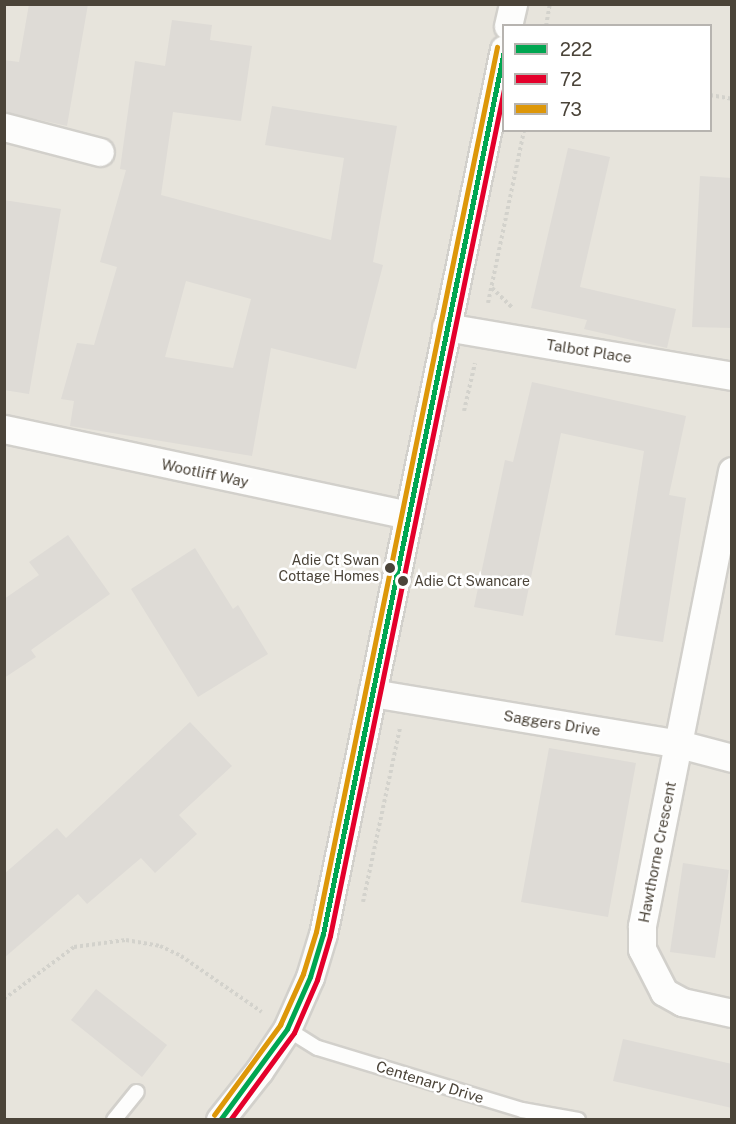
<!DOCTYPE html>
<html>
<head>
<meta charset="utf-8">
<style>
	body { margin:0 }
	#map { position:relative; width:736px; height:1124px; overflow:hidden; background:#f4f2ee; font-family:"Public Sans",sans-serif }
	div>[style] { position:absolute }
	.residential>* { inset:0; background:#e7e4dc }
	.building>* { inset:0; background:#dedbd6 }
	.path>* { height:4px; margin-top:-2px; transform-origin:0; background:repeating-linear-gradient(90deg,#d3d2cc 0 3px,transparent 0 6px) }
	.roads { filter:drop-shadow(2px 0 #d2d0cb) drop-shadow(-2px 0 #d2d0cb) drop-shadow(0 2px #d2d0cb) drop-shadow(0 -2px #d2d0cb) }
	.lane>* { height:14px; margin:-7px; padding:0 7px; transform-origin:7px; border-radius:7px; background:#fdfdfc }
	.street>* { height:27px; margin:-13.5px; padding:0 13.5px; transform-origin:13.5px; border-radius:13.5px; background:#fdfdfc }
	.bus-1>* { height:4.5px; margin:-2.25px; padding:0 2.25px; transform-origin:2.25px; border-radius:2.25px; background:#00a651 }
	.bus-2>* { height:4.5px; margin:-2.25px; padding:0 2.25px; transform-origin:2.25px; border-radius:2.25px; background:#e4002b }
	.bus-3>* { height:4.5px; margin:-2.25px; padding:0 2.25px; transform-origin:2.25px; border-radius:2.25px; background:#dd9709 }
	.dots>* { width:16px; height:16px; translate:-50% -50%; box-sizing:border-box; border:3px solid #fff; border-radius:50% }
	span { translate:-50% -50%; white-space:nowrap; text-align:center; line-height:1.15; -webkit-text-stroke:5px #fff; paint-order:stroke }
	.bus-label { font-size:14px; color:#4b4439 }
	.right { translate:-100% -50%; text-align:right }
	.left { translate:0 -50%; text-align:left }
	.street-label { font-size:15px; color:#4b4439 }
	.frame { position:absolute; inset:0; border:6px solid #4b4439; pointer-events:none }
	.legend { position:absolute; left:502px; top:24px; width:210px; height:108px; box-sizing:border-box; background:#fff; border:2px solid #b7b4b0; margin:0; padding:8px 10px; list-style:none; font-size:18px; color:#4b4439 }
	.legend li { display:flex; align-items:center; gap:12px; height:30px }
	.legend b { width:30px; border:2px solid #b7b4b0 }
</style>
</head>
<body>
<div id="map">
	<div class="residential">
		<i style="clip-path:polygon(evenodd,5px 5px,731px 5px,731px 1119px,5px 1119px,5px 5px,504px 26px,710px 26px,710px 130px,504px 130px,504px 26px)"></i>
	</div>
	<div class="building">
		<i style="clip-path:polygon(29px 4px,88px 4px,67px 126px,4px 112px,4px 60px,19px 62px)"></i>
		<i style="clip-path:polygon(evenodd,172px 20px,212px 25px,210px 40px,252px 46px,241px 121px,173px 112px,161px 195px,331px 240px,344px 158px,265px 145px,272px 106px,397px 126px,373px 262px,383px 265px,356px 369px,271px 348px,252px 456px,70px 426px,74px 401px,61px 399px,77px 343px,94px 345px,117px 267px,100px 262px,126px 170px,120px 169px,135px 61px,165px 66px,172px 20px,186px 281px,251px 299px,233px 368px,165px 357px,186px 281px)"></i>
		<i style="clip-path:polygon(568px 148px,610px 157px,580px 287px,676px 309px,667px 348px,584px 329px,587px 320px,531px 308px)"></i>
		<i style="clip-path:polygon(700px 176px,732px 178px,732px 328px,692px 327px)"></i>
		<i style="clip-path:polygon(4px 200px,61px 209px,29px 394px,4px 390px)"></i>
		<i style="clip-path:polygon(532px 382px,686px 416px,669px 495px,686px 498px,663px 642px,615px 635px,644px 451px,561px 433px,523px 616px,474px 607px,505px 460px,513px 462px)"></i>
		<i style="clip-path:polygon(68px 535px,110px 594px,31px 650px,36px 657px,4px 678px,4px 599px,39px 575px,29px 562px)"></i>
		<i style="clip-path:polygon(195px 548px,233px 609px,238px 605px,268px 654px,198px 697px,131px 589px)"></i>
		<i style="clip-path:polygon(190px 722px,232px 766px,179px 815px,197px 834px,155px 873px,141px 858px,87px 904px,78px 894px,4px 958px,4px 874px,57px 828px,66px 838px)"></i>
		<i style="clip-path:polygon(549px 748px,636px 763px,608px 917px,521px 902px)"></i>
		<i style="clip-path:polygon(683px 863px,729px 870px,715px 958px,670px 952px)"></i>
		<i style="clip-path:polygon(96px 989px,167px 1045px,142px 1077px,71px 1020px)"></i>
		<i style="clip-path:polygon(623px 1039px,732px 1064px,732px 1108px,613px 1081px)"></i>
	</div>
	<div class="path">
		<i style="left:546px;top:26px;width:22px;rotate:-80deg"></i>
		<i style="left:710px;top:95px;width:22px;rotate:10deg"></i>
		<i style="left:492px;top:288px;width:28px;rotate:44deg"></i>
		<i style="left:488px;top:303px;width:177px;rotate:-78.2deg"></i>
		<i style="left:464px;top:411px;width:49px;rotate:-77.1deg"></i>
		<i style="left:363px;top:902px;width:178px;rotate:-78deg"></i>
		<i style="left:4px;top:999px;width:87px;rotate:-36.6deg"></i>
		<i style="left:74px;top:947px;width:52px;rotate:-7.7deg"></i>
		<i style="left:126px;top:940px;width:35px;rotate:10deg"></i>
		<i style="left:160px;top:946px;width:23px;rotate:25deg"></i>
		<i style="left:181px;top:956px;width:98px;rotate:34.7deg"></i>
	</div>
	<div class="roads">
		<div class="lane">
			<i style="left:287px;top:1029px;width:36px;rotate:32deg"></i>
			<i style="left:318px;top:1048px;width:213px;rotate:16.9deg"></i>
			<i style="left:522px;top:1110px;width:57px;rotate:10.1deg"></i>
			<i style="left:114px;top:1120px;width:36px;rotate:-51deg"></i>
		</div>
		<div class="street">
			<i style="left:508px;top:26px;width:23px;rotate:-77deg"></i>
			<i style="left:4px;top:127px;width:99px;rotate:14.6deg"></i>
			<i style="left:446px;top:327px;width:290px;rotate:9.7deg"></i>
			<i style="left:4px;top:429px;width:412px;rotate:12deg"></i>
			<i style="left:732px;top:471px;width:464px;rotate:101.2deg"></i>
			<i style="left:642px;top:926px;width:23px;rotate:90deg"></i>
			<i style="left:642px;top:949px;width:48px;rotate:62.9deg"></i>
			<i style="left:664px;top:992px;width:21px;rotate:29deg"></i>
			<i style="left:682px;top:1002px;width:51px;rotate:12.4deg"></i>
			<i style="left:372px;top:693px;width:311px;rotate:9.4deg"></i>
			<i style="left:679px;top:744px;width:55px;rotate:14.8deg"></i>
			<i style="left:220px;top:1120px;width:63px;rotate:-51.5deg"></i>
			<i style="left:259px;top:1071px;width:50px;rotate:-56.3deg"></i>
			<i style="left:287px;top:1029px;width:57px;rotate:-66.1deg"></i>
			<i style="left:310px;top:977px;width:45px;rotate:-73.2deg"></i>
			<i style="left:323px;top:934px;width:903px;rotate:-78.44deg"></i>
		</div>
	</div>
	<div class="bus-1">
		<i style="left:220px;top:1120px;width:113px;rotate:-53.6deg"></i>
		<i style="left:287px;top:1029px;width:57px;rotate:-66.1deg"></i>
		<i style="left:310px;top:977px;width:45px;rotate:-73.2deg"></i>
		<i style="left:323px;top:934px;width:901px;rotate:-78.42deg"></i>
	</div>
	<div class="bus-2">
		<i style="left:230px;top:1120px;width:108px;rotate:-53.7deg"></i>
		<i style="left:294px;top:1033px;width:58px;rotate:-66.5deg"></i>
		<i style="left:317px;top:980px;width:46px;rotate:-73.5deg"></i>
		<i style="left:330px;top:936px;width:865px;rotate:-78.39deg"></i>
	</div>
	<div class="bus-3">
		<i style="left:214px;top:1115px;width:112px;rotate:-53.7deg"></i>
		<i style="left:280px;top:1025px;width:56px;rotate:-65.7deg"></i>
		<i style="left:303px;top:974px;width:44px;rotate:-72.8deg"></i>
		<i style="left:316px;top:932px;width:903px;rotate:-78.44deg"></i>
	</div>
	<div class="dots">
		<i style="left:390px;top:568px;background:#4b4439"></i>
		<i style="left:403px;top:581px;background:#4b4439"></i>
	</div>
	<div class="bus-label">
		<span class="right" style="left:379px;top:568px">Adie Ct Swan<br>Cottage Homes</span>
		<span class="left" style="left:414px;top:581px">Adie Ct Swancare</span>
	</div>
	<div class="street-label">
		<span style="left:589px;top:351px;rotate:9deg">Talbot Place</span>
		<span style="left:205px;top:473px;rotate:12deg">Wootliff Way</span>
		<span style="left:552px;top:723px;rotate:9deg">Saggers Drive</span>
		<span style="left:657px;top:852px;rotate:-79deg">Hawthorne Crescent</span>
		<span style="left:430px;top:1082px;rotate:17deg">Centenary Drive</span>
	</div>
	<div class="frame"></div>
	<ul class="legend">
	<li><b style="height:8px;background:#00a651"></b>222</li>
	<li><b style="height:8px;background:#e4002b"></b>72</li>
	<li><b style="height:8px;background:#dd9709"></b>73</li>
	</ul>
</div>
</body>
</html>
